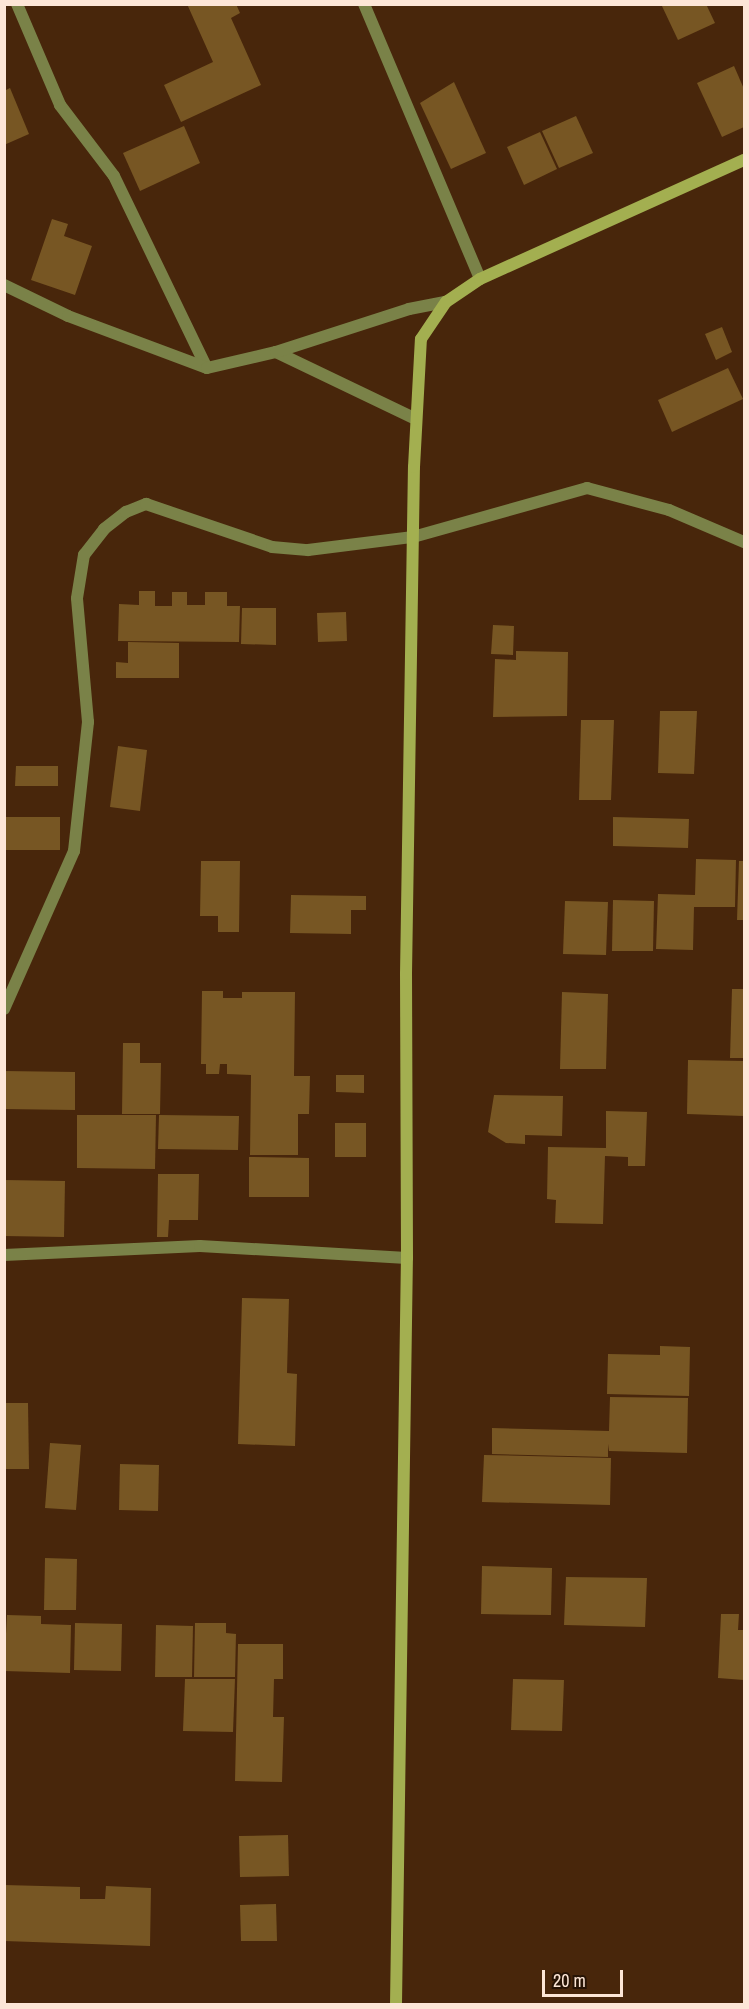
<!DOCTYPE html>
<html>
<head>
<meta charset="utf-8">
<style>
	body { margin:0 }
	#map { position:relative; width:749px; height:2009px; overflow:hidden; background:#48260b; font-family:"Archivo Narrow",sans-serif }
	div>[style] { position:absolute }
	.building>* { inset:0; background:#775623 }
	.street>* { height:12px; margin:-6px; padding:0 6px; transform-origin:6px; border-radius:6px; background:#7a8248 }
	.secondary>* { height:12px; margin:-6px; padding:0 6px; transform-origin:6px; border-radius:6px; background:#a3af50 }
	span { translate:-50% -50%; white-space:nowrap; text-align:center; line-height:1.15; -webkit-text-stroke:5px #261305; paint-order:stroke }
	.frame { position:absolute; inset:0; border:6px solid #fde6d7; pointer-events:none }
	.scale { position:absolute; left:542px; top:1970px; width:81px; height:27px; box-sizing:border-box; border:3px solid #fde6d7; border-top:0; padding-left:8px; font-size:18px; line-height:21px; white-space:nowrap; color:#fde6d7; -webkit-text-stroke:4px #261305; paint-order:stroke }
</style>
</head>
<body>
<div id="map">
	<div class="building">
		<i style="clip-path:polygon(187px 4px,236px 4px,240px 13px,231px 18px,261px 85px,181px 122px,164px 85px,213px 62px)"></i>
		<i style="clip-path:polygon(661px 4px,706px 4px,715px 23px,678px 40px)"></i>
		<i style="clip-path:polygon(734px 66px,744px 89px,744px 127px,722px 137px,697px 83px)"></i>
		<i style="clip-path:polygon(454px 82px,486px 153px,451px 169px,420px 103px)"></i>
		<i style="clip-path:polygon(10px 88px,29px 134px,4px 145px,4px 91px)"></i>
		<i style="clip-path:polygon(576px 116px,593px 153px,559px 168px,542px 131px)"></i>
		<i style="clip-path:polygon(184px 126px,200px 163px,140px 191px,123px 153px)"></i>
		<i style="clip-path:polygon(540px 132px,557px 169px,524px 185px,507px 147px)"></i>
		<i style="clip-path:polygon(52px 219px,68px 224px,64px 236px,92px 246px,75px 295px,31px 280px)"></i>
		<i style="clip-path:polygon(722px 327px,732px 352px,716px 360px,705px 334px)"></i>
		<i style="clip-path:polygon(728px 368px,743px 399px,672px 432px,658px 400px)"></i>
		<i style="clip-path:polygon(139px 591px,155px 591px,155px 606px,172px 606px,172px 592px,187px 592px,187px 605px,205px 605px,205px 592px,227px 592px,227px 606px,240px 606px,239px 642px,118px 641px,119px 604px,139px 605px)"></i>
		<i style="clip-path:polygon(242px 608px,276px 608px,276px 645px,241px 644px)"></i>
		<i style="clip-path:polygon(346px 612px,347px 641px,318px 642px,317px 613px)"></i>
		<i style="clip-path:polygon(493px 625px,514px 626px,513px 655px,491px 654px)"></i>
		<i style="clip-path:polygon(128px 642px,179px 643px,179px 678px,116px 678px,116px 662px,128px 663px)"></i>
		<i style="clip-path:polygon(516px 651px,568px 652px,567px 716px,493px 717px,495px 659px,516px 660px)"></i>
		<i style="clip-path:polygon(660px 711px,697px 711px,694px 774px,658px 773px)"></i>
		<i style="clip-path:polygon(581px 720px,614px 720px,611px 800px,579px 800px)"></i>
		<i style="clip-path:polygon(118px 746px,147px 750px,140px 811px,110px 807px)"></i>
		<i style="clip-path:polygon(16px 766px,58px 766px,58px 786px,15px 786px)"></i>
		<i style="clip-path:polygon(4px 817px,60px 817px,60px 850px,4px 850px)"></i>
		<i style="clip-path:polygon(613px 817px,689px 819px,688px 848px,613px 846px)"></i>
		<i style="clip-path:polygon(696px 859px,736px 860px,735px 907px,694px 907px,693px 950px,656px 949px,658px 894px,695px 895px)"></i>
		<i style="clip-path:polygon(201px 861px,240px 861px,239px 932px,218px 932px,218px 916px,200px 916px)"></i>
		<i style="clip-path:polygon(739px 861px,744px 861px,744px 920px,737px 920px)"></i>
		<i style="clip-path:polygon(291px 895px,366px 896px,366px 910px,351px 910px,351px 934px,290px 933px)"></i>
		<i style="clip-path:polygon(613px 900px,654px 901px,653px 951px,612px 951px)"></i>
		<i style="clip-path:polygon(565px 901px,608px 902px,606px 955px,563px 954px)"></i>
		<i style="clip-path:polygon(732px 989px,744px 989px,744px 1058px,730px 1058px)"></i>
		<i style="clip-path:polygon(202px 991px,223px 991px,223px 998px,242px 998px,242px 992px,295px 992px,294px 1076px,310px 1076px,309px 1114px,298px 1114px,298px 1155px,250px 1155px,251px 1075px,227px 1074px,227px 1064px,220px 1064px,219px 1074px,206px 1074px,206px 1064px,201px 1064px)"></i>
		<i style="clip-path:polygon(562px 992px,608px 994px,606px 1069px,560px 1069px)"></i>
		<i style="clip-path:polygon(123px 1043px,140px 1043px,140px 1063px,161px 1063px,160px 1114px,122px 1114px)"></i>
		<i style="clip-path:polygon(688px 1060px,744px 1061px,744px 1116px,687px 1114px)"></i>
		<i style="clip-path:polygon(4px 1071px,75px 1072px,75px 1110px,4px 1109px)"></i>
		<i style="clip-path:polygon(336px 1075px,364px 1075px,364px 1093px,336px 1092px)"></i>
		<i style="clip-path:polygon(494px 1095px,563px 1096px,562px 1136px,525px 1135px,525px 1144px,506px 1143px,488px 1132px)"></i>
		<i style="clip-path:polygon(606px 1111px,647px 1112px,645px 1166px,628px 1166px,628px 1157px,605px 1156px,603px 1224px,555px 1223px,556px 1200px,547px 1199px,548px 1147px,606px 1148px)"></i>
		<i style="clip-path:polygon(77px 1115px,156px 1115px,155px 1169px,77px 1168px)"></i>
		<i style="clip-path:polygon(159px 1115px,239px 1116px,238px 1150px,158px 1149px)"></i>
		<i style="clip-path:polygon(335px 1123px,366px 1123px,366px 1157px,335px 1157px)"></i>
		<i style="clip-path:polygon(249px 1157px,309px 1158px,309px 1197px,249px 1197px)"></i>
		<i style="clip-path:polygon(158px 1174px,199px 1174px,198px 1220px,169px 1220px,168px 1237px,157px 1237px)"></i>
		<i style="clip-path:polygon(4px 1180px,65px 1181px,64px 1237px,4px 1236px)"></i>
		<i style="clip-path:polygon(242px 1298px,289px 1299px,287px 1373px,297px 1374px,295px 1446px,238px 1444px)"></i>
		<i style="clip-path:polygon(660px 1346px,690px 1347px,689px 1396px,607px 1394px,608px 1354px,660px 1355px)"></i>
		<i style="clip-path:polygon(610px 1397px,688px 1398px,687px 1453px,609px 1451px,608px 1444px,608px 1457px,492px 1454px,492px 1428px,609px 1431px)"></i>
		<i style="clip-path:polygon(4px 1403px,28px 1403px,29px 1469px,4px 1469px)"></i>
		<i style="clip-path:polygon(50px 1443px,81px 1445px,76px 1510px,45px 1508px)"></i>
		<i style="clip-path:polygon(484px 1455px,611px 1458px,610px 1505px,482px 1502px)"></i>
		<i style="clip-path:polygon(120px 1464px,159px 1465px,158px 1511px,119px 1510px)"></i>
		<i style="clip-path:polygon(45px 1558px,77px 1559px,76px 1610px,44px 1610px)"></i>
		<i style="clip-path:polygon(482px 1566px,552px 1568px,551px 1615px,481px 1614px)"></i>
		<i style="clip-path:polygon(566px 1577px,647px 1578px,645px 1627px,564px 1625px)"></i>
		<i style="clip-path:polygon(721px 1614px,739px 1614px,738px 1630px,744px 1630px,744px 1680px,718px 1678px)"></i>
		<i style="clip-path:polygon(7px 1615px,41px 1616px,41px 1624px,71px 1625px,70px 1673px,4px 1671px)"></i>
		<i style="clip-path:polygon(75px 1623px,122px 1624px,121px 1671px,74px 1670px)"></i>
		<i style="clip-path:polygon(195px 1623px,226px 1623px,226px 1633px,236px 1634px,235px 1677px,194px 1677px)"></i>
		<i style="clip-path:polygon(156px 1625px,193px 1626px,192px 1677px,155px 1677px)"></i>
		<i style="clip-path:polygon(238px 1644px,283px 1644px,283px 1679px,274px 1679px,273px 1717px,284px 1717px,282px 1782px,235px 1781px)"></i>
		<i style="clip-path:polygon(185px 1679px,235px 1679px,233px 1732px,183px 1731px)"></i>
		<i style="clip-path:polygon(513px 1679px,564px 1680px,562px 1731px,511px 1730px)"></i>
		<i style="clip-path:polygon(288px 1835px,289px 1876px,240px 1877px,239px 1836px)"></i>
		<i style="clip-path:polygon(4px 1885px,80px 1887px,80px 1899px,105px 1899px,106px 1886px,151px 1888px,150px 1946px,4px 1941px)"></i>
		<i style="clip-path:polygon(276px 1904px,277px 1941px,241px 1941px,240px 1905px)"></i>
	</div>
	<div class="street">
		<i style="left:17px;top:4px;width:110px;rotate:66.9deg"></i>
		<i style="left:60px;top:105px;width:89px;rotate:52.7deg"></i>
		<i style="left:114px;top:176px;width:213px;rotate:64.2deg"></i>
		<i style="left:364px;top:4px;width:298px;rotate:67.1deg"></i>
		<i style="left:4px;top:285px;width:71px;rotate:25.8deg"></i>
		<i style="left:68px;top:316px;width:148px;rotate:20.5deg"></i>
		<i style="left:207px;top:368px;width:71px;rotate:-13.1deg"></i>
		<i style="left:276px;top:352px;width:155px;rotate:25.6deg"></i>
		<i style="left:276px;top:352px;width:140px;rotate:-17.9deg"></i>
		<i style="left:409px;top:309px;width:38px;rotate:-11deg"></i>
		<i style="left:4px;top:1009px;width:173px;rotate:-66.1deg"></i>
		<i style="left:74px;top:851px;width:130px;rotate:-83.8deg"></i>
		<i style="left:88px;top:722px;width:124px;rotate:-95.1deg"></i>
		<i style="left:77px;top:598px;width:44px;rotate:-80.8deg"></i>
		<i style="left:84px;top:555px;width:33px;rotate:-52deg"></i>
		<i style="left:104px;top:529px;width:28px;rotate:-38deg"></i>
		<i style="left:126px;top:512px;width:22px;rotate:-22deg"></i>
		<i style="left:146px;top:504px;width:133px;rotate:18.8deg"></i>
		<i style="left:272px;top:547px;width:36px;rotate:5deg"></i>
		<i style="left:308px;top:550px;width:106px;rotate:-7.1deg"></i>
		<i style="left:413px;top:537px;width:181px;rotate:-15.7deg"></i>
		<i style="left:587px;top:488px;width:85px;rotate:15deg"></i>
		<i style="left:669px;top:510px;width:82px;rotate:23.1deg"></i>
		<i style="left:4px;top:1255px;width:196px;rotate:-2.6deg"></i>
		<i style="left:200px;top:1246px;width:207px;rotate:3.3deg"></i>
	</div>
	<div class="secondary">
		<i style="left:396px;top:2004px;width:746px;rotate:-89.16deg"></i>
		<i style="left:407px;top:1258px;width:284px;rotate:-90.2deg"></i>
		<i style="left:406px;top:974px;width:507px;rotate:-89.1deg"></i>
		<i style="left:414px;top:467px;width:128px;rotate:-86.9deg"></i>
		<i style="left:421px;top:339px;width:45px;rotate:-56deg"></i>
		<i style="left:446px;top:302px;width:41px;rotate:-34.1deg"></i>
		<i style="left:480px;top:279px;width:290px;rotate:-24.3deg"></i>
	</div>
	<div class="frame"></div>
	<div class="scale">20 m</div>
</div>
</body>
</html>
